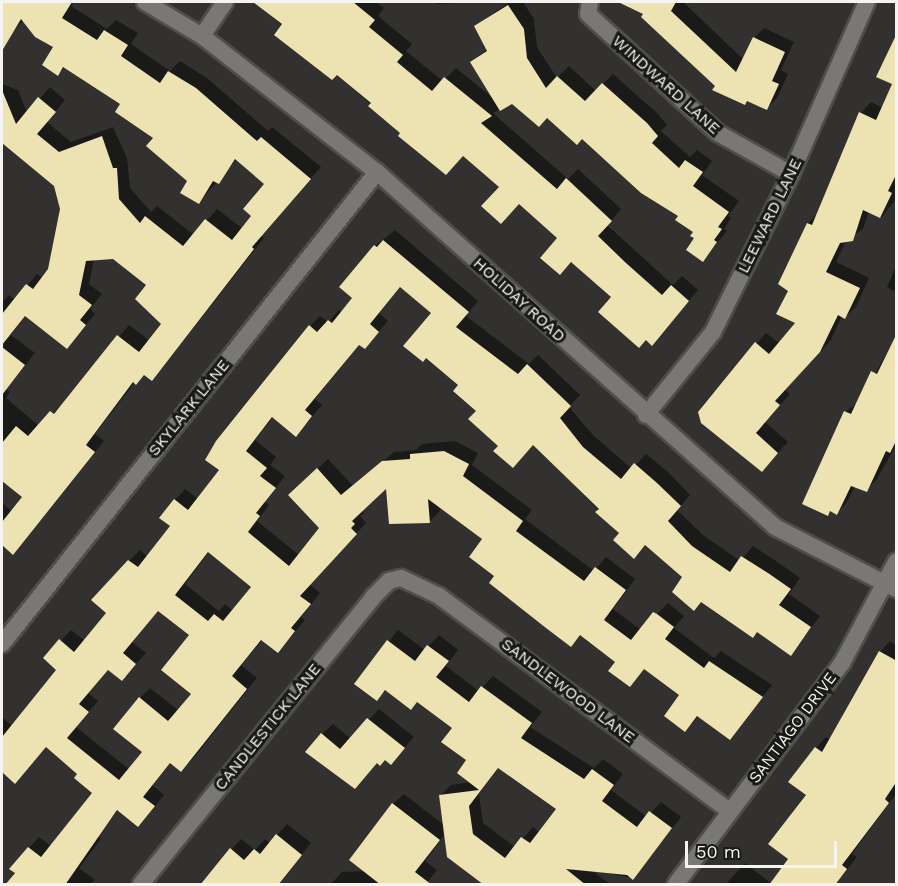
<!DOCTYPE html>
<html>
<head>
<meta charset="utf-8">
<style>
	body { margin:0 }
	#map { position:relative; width:898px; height:886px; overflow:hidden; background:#32312f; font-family:"Work Sans",sans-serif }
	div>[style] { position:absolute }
	.shadow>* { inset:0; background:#0007 }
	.building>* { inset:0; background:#ede2b2 }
	.roads { filter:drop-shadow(2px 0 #4f4e4c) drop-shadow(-2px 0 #4f4e4c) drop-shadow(0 2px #4f4e4c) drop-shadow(0 -2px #4f4e4c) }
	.minor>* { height:16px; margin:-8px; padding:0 8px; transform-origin:8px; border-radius:8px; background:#797875 }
	.tertiary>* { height:16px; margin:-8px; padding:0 8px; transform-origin:8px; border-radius:8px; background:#797875 }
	span { translate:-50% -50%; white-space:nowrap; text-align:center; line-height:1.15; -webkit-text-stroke:6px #191918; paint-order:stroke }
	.street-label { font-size:16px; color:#f5f4f3 }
	.frame { position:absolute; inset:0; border:3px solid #f5f4f3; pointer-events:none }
	.scale { position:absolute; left:685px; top:841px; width:152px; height:27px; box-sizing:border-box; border:3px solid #f5f4f3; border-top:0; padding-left:8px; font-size:18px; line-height:21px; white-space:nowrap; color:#f5f4f3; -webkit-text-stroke:4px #191918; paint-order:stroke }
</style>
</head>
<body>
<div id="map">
	<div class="shadow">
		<i style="clip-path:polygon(evenodd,2px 2px,74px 2px,71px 6px,107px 29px,116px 20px,138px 33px,131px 44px,170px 71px,180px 61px,207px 78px,268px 131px,272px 127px,321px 167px,261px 235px,264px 238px,162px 368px,152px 379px,145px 374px,135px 382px,95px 434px,104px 441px,13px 552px,2px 544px,2px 503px,12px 511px,24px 497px,2px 479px,2px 302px,9px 295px,15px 300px,37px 274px,43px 278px,50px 270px,62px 209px,56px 185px,2px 141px,2px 84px,18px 90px,27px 113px,50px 87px,65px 100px,47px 122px,71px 142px,113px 127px,127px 158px,130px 188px,151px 212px,157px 206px,194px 235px,217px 209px,243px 229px,253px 216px,266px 184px,237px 159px,199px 202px,189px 181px,123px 104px,65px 67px,58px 74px,55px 47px,24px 20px,10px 35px,2px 30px,2px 2px,114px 258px,148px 285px,164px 324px,150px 341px,129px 325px,64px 403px,39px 426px,6px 398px,10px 392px,6px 389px,35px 353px,11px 335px,26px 315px,67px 347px,95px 314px,90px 309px,102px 294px,89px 284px,94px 259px,114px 258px)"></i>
		<i style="clip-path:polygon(262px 2px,376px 2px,384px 8px,378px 16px,412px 44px,406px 51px,443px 81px,456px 68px,494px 99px,472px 62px,487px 49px,475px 27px,509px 2px,523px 2px,534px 19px,537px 47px,557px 78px,569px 66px,596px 91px,613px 74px,657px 113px,667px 125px,661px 131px,690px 157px,697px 150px,712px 161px,702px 175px,739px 201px,728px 216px,731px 218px,724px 229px,727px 231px,703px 260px,695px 232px,680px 215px,582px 137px,548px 116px,513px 102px,493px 113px,568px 179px,578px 169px,621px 209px,607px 225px,673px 285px,682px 276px,698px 290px,662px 333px,613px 297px,560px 238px,463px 154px,403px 133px,259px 5px)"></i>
		<i style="clip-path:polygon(437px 2px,480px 2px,437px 4px)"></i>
		<i style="clip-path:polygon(628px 2px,683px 2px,744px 60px,754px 38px,764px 28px,794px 42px,781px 70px,788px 74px,777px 98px,767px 108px,749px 100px,745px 104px,716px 85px,645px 13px)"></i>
		<i style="clip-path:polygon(896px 47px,896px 199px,882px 217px,869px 211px,863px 229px,846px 241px,836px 262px,869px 278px,856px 307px,845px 317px,842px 316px,831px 340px,785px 390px,790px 394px,765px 422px,788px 442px,772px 459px,702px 422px,702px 406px,766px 333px,780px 344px,798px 323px,789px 290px,779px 284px,808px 223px,819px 213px,861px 113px,871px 102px,883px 108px,894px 84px)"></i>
		<i style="clip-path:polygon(evenodd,395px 230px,478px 301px,466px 316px,529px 364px,538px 355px,580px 395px,569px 407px,594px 436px,632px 469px,646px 454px,668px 472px,690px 495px,677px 510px,703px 535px,740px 561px,753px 546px,779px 563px,800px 578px,789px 594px,820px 616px,791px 654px,646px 544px,621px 533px,534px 444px,500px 446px,460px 385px,433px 312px,401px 286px,379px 313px,388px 321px,375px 336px,360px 343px,315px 399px,322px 405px,306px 424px,296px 435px,273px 417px,255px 440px,276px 457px,270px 465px,285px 476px,265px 502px,269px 505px,257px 521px,299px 555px,321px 528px,301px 484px,328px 459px,353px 486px,394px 452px,416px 450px,422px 444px,455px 441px,478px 453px,472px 465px,532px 510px,525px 519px,594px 571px,606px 557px,635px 579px,613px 609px,641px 630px,668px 603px,684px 616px,674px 628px,714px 658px,721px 651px,772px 685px,729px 738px,699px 716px,685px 730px,681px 695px,645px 668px,629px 686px,618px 661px,582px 634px,571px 645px,496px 576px,484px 539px,439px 505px,440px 511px,429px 522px,387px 486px,362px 510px,364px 513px,360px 516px,366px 523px,309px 584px,320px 593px,301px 617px,305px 620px,278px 651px,263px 639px,241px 665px,257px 678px,192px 760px,181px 770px,171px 762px,152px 785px,164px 795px,148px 815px,138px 825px,119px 809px,97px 836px,101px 839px,79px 868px,95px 880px,90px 884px,7px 884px,29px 848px,39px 837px,51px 846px,94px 792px,79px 773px,47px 746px,15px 782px,2px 770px,2px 717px,12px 726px,58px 670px,45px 658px,71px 630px,85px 641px,108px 613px,129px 561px,140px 550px,148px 557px,172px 526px,175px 500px,185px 489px,198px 499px,221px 470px,310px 326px,320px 316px,328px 322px,339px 310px,342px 313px,354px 298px,375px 246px,395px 230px,209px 552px,253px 587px,233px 611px,225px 604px,219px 611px,185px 584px,209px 552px,395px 230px,158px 610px,191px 635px,193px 694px,179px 711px,150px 688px,140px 698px,144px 752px,130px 770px,76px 727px,98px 701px,88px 693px,109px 669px,122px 679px,146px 653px,132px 642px,158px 610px)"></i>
		<i style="clip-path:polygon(896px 266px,896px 292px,887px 287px)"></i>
		<i style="clip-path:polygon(896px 337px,896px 445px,877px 479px,866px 490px,855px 486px,847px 502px,837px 513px,831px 510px,828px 514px,845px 412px,858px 403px)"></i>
		<i style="clip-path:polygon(evenodd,398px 630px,425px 650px,439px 635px,458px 650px,446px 666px,479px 691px,493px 676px,542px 712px,530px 727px,594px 768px,603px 759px,623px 774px,611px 790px,647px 817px,661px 802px,681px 817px,633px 878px,591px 870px,610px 884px,483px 884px,449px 856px,445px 834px,425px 861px,437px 870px,426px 884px,377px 880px,377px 884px,331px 884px,342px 872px,366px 871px,393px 804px,404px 794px,444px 825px,440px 796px,451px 785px,472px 782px,468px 760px,454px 728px,418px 701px,411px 708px,386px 690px,377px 699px,356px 683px,398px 630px,499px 767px,559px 809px,540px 833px,533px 827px,515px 847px,483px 823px,479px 794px,499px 767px)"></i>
		<i style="clip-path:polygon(890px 641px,896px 645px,896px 794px,852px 854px,857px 857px,835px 884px,726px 884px,745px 863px,772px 884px,791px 859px,816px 748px,826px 737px,831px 740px,880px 652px)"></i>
		<i style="clip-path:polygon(379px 709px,414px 737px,391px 763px,385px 758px,378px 761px,355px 787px,322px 734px,333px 724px,351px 739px)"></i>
		<i style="clip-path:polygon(287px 824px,311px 843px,278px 884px,200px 884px,241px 839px,255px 850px,265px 839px,270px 843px)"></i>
	</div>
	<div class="building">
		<i style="clip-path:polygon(2px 2px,72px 2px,62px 18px,97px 40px,104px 30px,128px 45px,121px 56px,160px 83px,168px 71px,196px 88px,257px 141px,261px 137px,311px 179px,252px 247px,254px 249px,152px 381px,144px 375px,136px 385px,133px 382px,86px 445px,95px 452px,13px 555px,2px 545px,2px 522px,22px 497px,2px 481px,2px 443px,16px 426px,28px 436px,50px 411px,54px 414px,117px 335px,139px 352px,161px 324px,135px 299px,146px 285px,113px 259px,86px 261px,79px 295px,92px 305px,80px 320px,86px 325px,67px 349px,25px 316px,2px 345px,2px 314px,26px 284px,33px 289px,48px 269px,60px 209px,54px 186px,2px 143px,2px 90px,16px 124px,38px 97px,56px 112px,37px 134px,59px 152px,102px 136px,113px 168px,117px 168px,119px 199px,140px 223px,145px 216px,183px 246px,205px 219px,232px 240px,251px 216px,243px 209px,264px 184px,235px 159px,219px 184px,213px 181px,199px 204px,180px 193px,187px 181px,146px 146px,153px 138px,115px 112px,120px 104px,63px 67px,58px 76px,42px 65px,53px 47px,35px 37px,21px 19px,2px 51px)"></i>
		<i style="clip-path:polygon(253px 2px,353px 2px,375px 20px,369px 27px,403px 55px,397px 62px,432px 91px,444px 77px,492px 116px,481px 123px,557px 189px,566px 178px,612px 221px,598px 236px,626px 263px,662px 295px,671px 285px,689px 301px,652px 346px,646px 340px,639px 348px,598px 312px,611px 297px,571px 262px,560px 275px,540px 258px,557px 238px,519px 204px,501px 224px,481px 206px,499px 187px,463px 156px,446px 175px,398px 136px,400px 133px,368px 106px,371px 103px,337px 75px,332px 80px,274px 35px,282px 24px)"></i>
		<i style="clip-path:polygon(618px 2px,676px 2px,671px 11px,736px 72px,753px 37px,785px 52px,772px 81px,779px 84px,767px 110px,747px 101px,745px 105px,712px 90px,715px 86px,641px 17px,643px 14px)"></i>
		<i style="clip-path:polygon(508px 5px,524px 29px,527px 58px,546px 88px,557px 76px,585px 101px,602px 83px,647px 123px,658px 136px,652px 143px,679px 168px,685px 160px,703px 172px,693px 186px,729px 212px,718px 227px,722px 229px,714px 240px,717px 242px,703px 262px,686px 250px,694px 238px,690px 236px,693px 232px,675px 220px,678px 216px,641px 193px,582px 139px,577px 145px,547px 118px,539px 127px,512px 104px,500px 111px,470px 62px,487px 51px,474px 26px)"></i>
		<i style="clip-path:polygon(897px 33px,897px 173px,888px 191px,892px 193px,880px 218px,863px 210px,853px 241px,840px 243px,826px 272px,860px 288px,845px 319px,838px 315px,820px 352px,775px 401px,780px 405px,756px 433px,778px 453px,762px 472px,701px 423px,698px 412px,755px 342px,769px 354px,795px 323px,776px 314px,788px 291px,778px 284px,807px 223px,812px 225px,859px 112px,876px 120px,892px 84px,876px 77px)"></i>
		<i style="clip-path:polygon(evenodd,383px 240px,469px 312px,456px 327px,518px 374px,527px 364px,571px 406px,560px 418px,583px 447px,621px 479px,634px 463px,657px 483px,681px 506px,668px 521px,692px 546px,730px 572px,741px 556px,768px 573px,791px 589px,779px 605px,811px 627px,791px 656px,757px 632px,753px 638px,701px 602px,694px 611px,672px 592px,682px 577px,645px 545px,634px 559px,613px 540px,619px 533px,595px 512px,599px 509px,533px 445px,513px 468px,493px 451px,498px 446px,468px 419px,476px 411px,453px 391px,458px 385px,426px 358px,423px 362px,403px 346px,431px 313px,400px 287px,370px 324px,379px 332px,365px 349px,359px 345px,305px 410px,312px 416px,296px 437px,272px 417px,246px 451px,267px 468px,260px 476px,276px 488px,256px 513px,260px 516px,248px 532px,289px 566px,319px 528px,288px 495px,317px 468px,341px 495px,382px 461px,410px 459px,410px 454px,444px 451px,469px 464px,463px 476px,523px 521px,516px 531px,584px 581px,595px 567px,626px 590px,604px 620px,631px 640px,653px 612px,657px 614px,674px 627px,665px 639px,704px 668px,709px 661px,763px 697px,730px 740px,697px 716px,685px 732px,664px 716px,679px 695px,644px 669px,630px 687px,608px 671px,615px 662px,580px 635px,571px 647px,546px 628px,489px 583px,494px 576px,469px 557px,482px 539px,428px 499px,430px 523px,389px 524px,386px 489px,352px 521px,355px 524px,351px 528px,357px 534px,300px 596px,311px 604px,291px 628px,295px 631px,278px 653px,261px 640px,232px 676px,247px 689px,181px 772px,170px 763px,143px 797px,155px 806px,138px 827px,117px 810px,65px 885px,5px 885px,15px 873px,9px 869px,28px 847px,41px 857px,92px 793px,74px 778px,77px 774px,46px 747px,15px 784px,2px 772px,2px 737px,56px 670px,43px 658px,59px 639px,74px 652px,106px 613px,91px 600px,128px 560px,138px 567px,170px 526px,159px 518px,174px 499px,188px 510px,219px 470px,205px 460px,216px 441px,309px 325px,317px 332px,328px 320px,332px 323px,352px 298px,339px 287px,374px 245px,377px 247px,383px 240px,208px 552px,251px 587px,223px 621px,214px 614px,208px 621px,175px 595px,208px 552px,383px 240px,158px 611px,189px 635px,161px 670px,191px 694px,168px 721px,139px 697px,113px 729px,142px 752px,119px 780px,67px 738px,89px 712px,79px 704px,108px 670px,122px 681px,136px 664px,123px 653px,158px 611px)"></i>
		<i style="clip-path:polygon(897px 333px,897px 439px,890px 453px,886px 451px,867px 492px,851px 486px,837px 515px,830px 511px,828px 516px,802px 504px,844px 411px,851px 414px,871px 371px,877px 374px)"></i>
		<i style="clip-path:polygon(2px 347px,25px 365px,2px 395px)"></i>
		<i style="clip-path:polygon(evenodd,387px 640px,415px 661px,427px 645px,449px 661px,436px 677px,469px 702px,481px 686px,532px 723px,521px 738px,584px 779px,592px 769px,614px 785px,602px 801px,637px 827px,649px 811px,672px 828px,633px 880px,627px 875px,566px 869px,586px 885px,484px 885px,447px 857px,439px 795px,479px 790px,457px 773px,466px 760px,441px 742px,452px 728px,417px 702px,411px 710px,385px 690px,377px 701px,354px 684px,387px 640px,498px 768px,556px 809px,530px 843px,521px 837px,505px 858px,473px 834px,469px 806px,498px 768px)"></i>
		<i style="clip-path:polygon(879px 651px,897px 661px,897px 781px,885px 799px,889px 803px,842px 865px,847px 869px,835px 885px,769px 885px,788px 859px,768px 844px,806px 795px,788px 782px,815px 747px,822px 752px)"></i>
		<i style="clip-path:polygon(367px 718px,405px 748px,391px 765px,385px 760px,380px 766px,377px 763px,355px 789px,305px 752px,321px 733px,340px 749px)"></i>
		<i style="clip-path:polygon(392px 803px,440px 840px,415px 872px,432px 885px,381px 885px,349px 860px)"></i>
		<i style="clip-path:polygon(276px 834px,302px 855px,278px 885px,200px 885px,230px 848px,244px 860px,254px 849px,260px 854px)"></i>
	</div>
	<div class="roads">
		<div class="minor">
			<i style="left:145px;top:2px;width:66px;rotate:30.8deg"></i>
			<i style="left:202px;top:36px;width:222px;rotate:37.9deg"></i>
			<i style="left:377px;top:172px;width:533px;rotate:41.73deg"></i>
			<i style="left:775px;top:527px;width:136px;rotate:27.1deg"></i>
			<i style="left:590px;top:2px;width:12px;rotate:99deg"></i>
			<i style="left:588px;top:14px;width:176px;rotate:42.5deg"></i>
			<i style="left:718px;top:133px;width:84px;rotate:29.3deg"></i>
			<i style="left:202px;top:36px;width:41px;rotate:-55.9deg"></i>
			<i style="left:646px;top:415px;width:107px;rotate:-51.1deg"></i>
			<i style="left:713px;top:332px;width:176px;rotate:-63.7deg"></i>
			<i style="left:791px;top:174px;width:188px;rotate:-66.2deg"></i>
			<i style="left:2px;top:644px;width:603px;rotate:-51.53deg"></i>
			<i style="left:141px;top:884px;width:369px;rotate:-51deg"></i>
			<i style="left:373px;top:597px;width:23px;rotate:-45deg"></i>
			<i style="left:389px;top:581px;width:12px;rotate:-14deg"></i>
			<i style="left:401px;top:578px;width:42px;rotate:25.3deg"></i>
			<i style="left:439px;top:596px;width:362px;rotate:36.5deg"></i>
		</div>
		<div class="tertiary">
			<i style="left:676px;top:884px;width:276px;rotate:-53.1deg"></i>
			<i style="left:842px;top:663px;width:115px;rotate:-61.9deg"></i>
		</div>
	</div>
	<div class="street-label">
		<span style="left:666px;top:85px;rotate:42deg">WINDWARD LANE</span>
		<span style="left:770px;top:216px;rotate:-64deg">LEEWARD LANE</span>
		<span style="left:519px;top:300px;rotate:42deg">HOLIDAY ROAD</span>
		<span style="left:189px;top:408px;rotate:-51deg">SKYLARK LANE</span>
		<span style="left:568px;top:691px;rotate:37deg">SANDLEWOOD LANE</span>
		<span style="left:268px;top:727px;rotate:-51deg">CANDLESTICK LANE</span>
		<span style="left:793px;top:728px;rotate:-53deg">SANTIAGO DRIVE</span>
	</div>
	<div class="frame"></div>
	<div class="scale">50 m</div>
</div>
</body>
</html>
